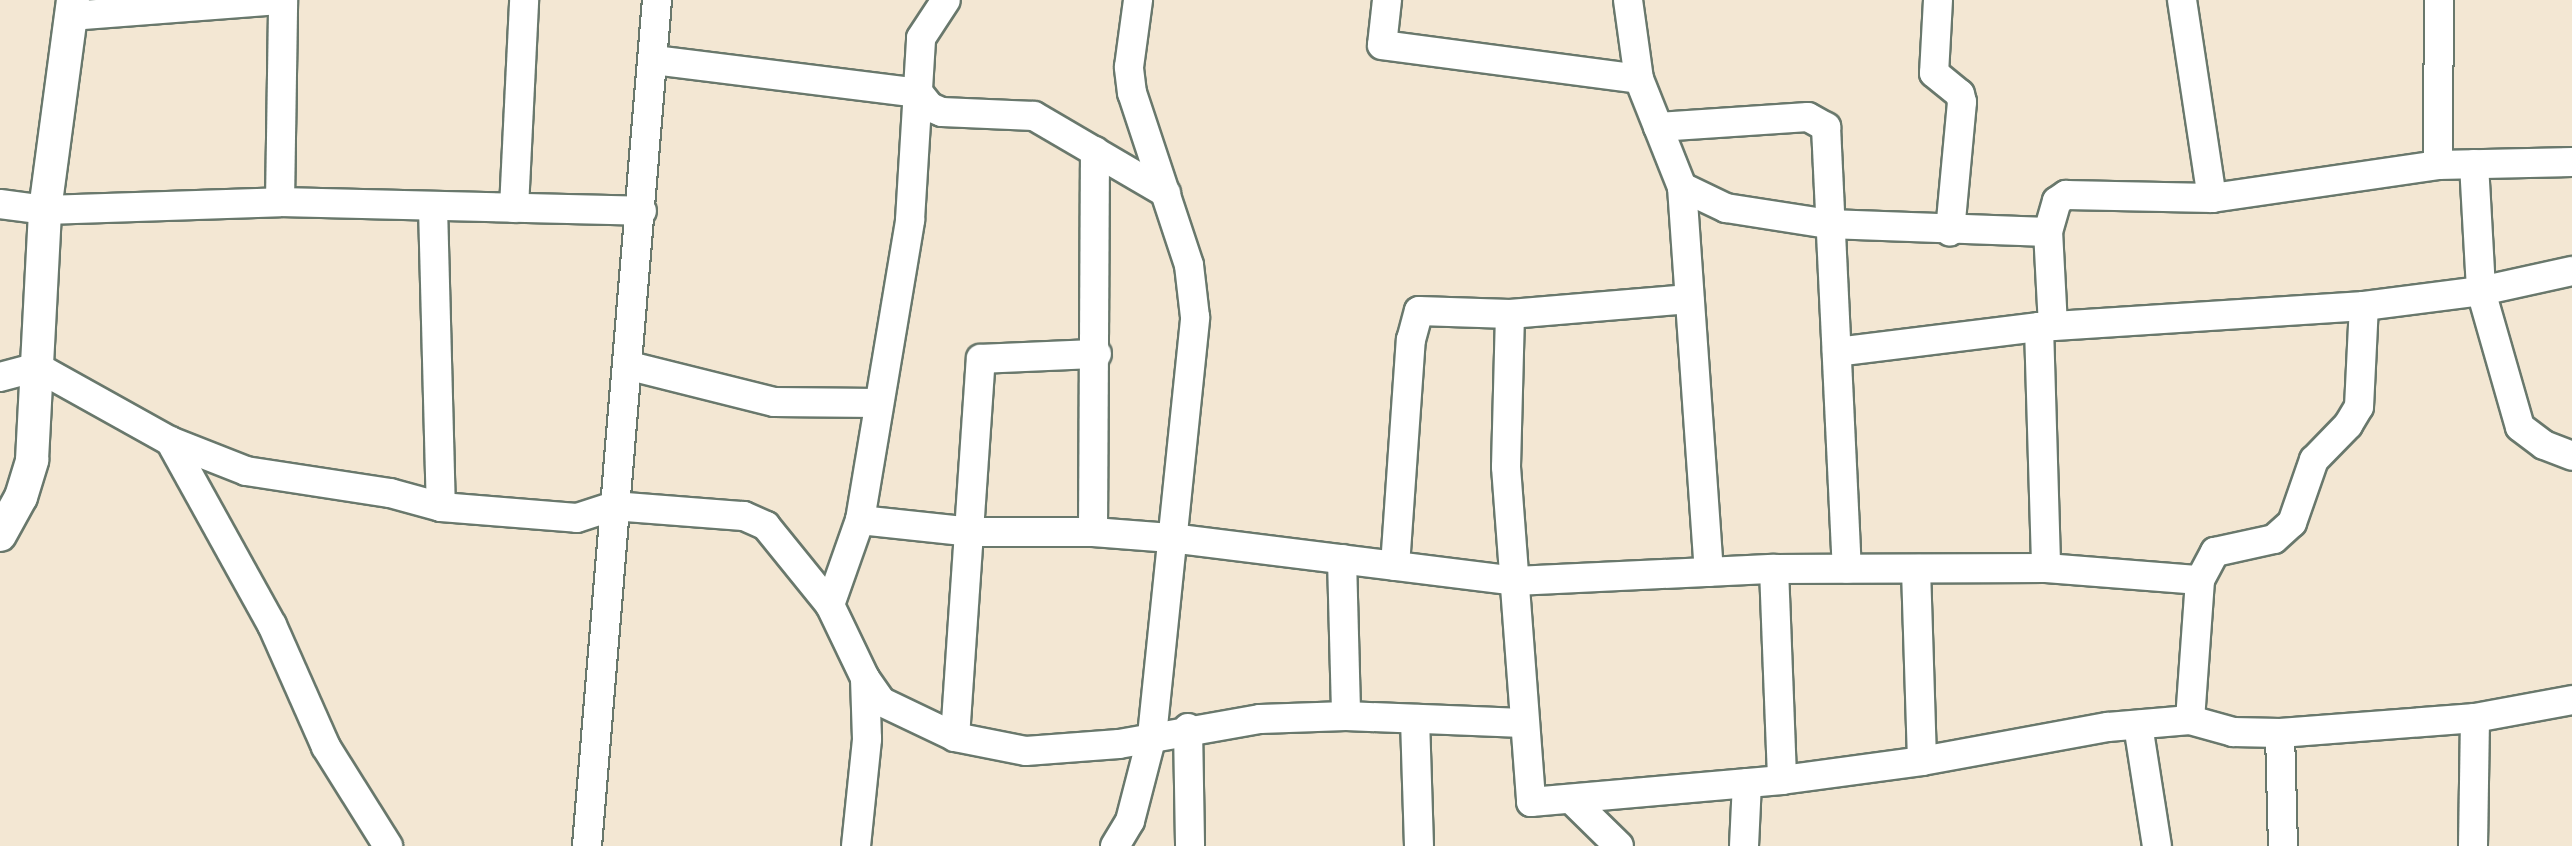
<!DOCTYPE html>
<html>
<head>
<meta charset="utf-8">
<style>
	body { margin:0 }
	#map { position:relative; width:2572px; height:846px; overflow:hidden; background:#f3e7d3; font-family:"IM FELL DW Pica",serif }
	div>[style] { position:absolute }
	.roads { filter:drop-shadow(2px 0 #69786c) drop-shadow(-2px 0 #69786c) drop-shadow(0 2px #69786c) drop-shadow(0 -2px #69786c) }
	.minor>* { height:28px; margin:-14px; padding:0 14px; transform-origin:14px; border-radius:14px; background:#fff }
	.tertiary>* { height:32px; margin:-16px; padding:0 16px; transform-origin:16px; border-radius:16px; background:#fff }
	span { translate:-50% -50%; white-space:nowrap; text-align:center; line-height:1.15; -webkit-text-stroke:9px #f6f6f2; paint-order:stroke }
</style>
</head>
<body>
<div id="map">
	<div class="roads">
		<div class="minor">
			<i style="left:1387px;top:0;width:45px;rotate:96.3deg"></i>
			<i style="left:1382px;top:45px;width:259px;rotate:7.5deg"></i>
			<i style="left:1628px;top:0;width:80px;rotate:82.1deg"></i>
			<i style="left:1639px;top:79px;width:116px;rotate:68.3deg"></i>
			<i style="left:1682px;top:187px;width:386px;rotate:86deg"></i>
			<i style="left:1938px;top:0;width:73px;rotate:93.1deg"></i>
			<i style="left:1934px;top:73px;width:33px;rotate:39deg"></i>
			<i style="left:1960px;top:94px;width:8px;rotate:76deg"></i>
			<i style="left:1962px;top:102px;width:130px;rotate:95.3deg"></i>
			<i style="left:2182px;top:0;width:200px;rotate:81.4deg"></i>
			<i style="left:71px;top:16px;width:208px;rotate:-4.4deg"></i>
			<i style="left:654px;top:60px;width:267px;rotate:7.1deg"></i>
			<i style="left:919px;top:93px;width:18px;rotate:52deg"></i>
			<i style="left:930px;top:107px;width:13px;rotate:23deg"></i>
			<i style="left:942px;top:112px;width:92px;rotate:2.5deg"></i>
			<i style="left:1034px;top:116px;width:153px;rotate:30.3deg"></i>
			<i style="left:1658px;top:127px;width:150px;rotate:-3.8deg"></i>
			<i style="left:1808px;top:117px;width:21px;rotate:29deg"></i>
			<i style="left:1826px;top:127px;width:442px;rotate:87.3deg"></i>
			<i style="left:2474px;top:164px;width:127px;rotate:86.8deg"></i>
			<i style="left:2481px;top:291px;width:141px;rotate:74deg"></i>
			<i style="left:2520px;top:427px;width:30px;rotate:37deg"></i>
			<i style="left:2544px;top:445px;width:30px;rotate:21deg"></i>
			<i style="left:2438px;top:165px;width:165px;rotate:-89.7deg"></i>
			<i style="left:1682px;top:187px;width:49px;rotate:25.5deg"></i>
			<i style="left:1726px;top:208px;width:103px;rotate:8.9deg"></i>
			<i style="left:1828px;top:224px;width:220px;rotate:2.1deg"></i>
			<i style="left:280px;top:202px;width:202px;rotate:-89.1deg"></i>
			<i style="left:0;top:204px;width:45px;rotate:7.6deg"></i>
			<i style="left:45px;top:210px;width:235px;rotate:-1.9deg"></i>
			<i style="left:280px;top:202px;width:362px;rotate:1.4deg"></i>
			<i style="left:433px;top:207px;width:300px;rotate:88.5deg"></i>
			<i style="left:514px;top:208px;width:208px;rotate:-87.2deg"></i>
			<i style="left:1510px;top:314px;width:153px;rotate:91.5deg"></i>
			<i style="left:1506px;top:467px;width:336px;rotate:85.7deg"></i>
			<i style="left:1531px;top:802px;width:252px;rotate:-5deg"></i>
			<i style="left:1782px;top:780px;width:141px;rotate:-7.7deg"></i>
			<i style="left:1922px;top:761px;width:189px;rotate:-10.4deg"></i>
			<i style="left:2108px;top:727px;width:82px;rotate:-4.9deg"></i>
			<i style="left:2190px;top:720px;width:45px;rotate:15.6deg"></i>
			<i style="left:2233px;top:732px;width:47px;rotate:1.2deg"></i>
			<i style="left:2280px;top:733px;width:196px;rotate:-4.4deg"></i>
			<i style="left:2475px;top:718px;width:99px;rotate:-10.5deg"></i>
			<i style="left:2053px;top:326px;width:94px;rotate:-93deg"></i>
			<i style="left:2048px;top:232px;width:32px;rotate:-74deg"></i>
			<i style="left:2057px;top:201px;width:11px;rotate:-34deg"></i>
			<i style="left:2066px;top:195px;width:146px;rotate:1.2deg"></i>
			<i style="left:2212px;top:198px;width:228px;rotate:-8.3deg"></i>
			<i style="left:2438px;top:165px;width:134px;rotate:-1.3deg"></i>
			<i style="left:2039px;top:327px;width:241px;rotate:88.3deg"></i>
			<i style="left:1837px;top:352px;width:204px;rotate:-7.1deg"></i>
			<i style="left:2039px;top:327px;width:326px;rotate:-3.7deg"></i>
			<i style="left:2364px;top:306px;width:118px;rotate:-7.3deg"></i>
			<i style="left:2481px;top:291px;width:93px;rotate:-12.4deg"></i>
			<i style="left:630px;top:366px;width:148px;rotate:14deg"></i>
			<i style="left:774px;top:402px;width:103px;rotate:0.6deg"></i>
			<i style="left:0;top:377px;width:38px;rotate:-15deg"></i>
			<i style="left:37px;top:367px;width:152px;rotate:29.1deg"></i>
			<i style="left:170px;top:441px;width:82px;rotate:21.5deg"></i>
			<i style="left:246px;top:471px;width:146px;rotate:8.7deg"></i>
			<i style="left:390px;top:493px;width:53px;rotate:15.4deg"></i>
			<i style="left:441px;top:507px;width:136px;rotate:4.6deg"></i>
			<i style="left:577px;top:518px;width:38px;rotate:-18deg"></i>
			<i style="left:613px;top:506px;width:131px;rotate:4.4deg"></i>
			<i style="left:744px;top:516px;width:24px;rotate:24deg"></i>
			<i style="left:766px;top:526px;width:102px;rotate:51deg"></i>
			<i style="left:830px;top:605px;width:81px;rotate:64.4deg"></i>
			<i style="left:865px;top:678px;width:29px;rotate:55deg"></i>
			<i style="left:882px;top:702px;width:81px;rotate:25.6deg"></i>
			<i style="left:955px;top:737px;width:72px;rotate:11.2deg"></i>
			<i style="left:1026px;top:751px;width:93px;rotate:-4.3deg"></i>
			<i style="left:1119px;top:744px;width:143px;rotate:-10.1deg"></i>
			<i style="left:1260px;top:719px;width:86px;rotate:-2deg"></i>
			<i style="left:1346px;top:716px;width:177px;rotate:2.3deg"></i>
			<i style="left:170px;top:441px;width:210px;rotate:61deg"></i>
			<i style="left:272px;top:625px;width:133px;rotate:66.1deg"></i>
			<i style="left:326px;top:747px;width:117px;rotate:57.9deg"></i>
			<i style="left:860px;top:520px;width:113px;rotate:6.1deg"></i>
			<i style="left:972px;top:532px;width:121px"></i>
			<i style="left:1093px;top:532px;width:78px;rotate:4.4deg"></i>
			<i style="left:1171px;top:538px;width:347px;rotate:7.1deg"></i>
			<i style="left:1515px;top:581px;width:259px;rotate:-2.7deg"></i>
			<i style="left:1774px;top:569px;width:272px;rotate:-0.2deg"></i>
			<i style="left:2046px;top:568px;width:154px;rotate:4.5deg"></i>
			<i style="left:1093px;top:532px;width:381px;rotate:-89.7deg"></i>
			<i style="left:1342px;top:559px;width:157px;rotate:88.5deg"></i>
			<i style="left:1395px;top:566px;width:227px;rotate:-86deg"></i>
			<i style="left:1411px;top:340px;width:30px;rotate:-75deg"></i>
			<i style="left:1419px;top:311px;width:91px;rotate:1.9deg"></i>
			<i style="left:1510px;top:314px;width:180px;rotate:-4.8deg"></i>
			<i style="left:1774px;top:569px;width:211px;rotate:87.8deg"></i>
			<i style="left:1916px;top:569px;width:192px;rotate:88.2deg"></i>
			<i style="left:830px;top:605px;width:90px;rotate:-70.6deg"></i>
			<i style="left:860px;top:520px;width:304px;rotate:-80.5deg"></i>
			<i style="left:910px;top:220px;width:182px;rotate:-86.5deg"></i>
			<i style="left:921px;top:38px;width:45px;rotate:-56.7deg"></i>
			<i style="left:1415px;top:719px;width:127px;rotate:88.2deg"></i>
			<i style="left:2190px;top:720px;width:140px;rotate:-85.9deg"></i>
			<i style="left:2200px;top:580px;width:32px;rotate:-62deg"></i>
			<i style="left:2215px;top:552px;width:60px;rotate:-12.4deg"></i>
			<i style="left:2274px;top:539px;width:24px;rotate:-42deg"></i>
			<i style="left:2292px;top:523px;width:67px;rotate:-70.8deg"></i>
			<i style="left:2314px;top:460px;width:49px;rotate:-45.8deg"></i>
			<i style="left:2348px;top:425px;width:21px;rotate:-59deg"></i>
			<i style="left:2359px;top:407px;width:101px;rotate:-87.2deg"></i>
			<i style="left:2138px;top:725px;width:122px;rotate:81.1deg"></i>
			<i style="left:1188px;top:728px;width:118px;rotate:89deg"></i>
			<i style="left:2280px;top:733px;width:113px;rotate:88.5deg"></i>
			<i style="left:955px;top:737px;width:379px;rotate:-86.1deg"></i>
			<i style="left:981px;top:359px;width:116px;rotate:-2.5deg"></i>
			<i style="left:1571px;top:799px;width:67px;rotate:44.4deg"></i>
			<i style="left:587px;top:846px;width:849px;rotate:-85.27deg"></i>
			<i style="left:856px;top:846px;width:108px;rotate:-84.1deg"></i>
			<i style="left:867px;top:739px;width:61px;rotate:-91.9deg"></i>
			<i style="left:1115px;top:846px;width:29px;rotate:-59deg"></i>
			<i style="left:1130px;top:821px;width:88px;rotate:-75.5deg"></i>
			<i style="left:1152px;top:736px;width:421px;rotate:-84.1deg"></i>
			<i style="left:1195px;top:317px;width:52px;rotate:-96.6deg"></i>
			<i style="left:1189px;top:265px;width:181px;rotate:-108.3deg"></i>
			<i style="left:1132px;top:93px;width:26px;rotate:-97deg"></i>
			<i style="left:1129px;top:67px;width:68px;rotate:-82.3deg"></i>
			<i style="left:1744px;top:846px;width:63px;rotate:-87.3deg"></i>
			<i style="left:2473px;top:846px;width:128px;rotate:-89.1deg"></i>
		</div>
		<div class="tertiary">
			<i style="left:0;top:535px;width:43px;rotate:-61.1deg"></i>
			<i style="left:21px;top:497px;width:39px;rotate:-73deg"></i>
			<i style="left:32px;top:460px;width:250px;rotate:-87deg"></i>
			<i style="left:45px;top:210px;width:212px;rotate:-82.4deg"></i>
		</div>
	</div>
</div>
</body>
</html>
